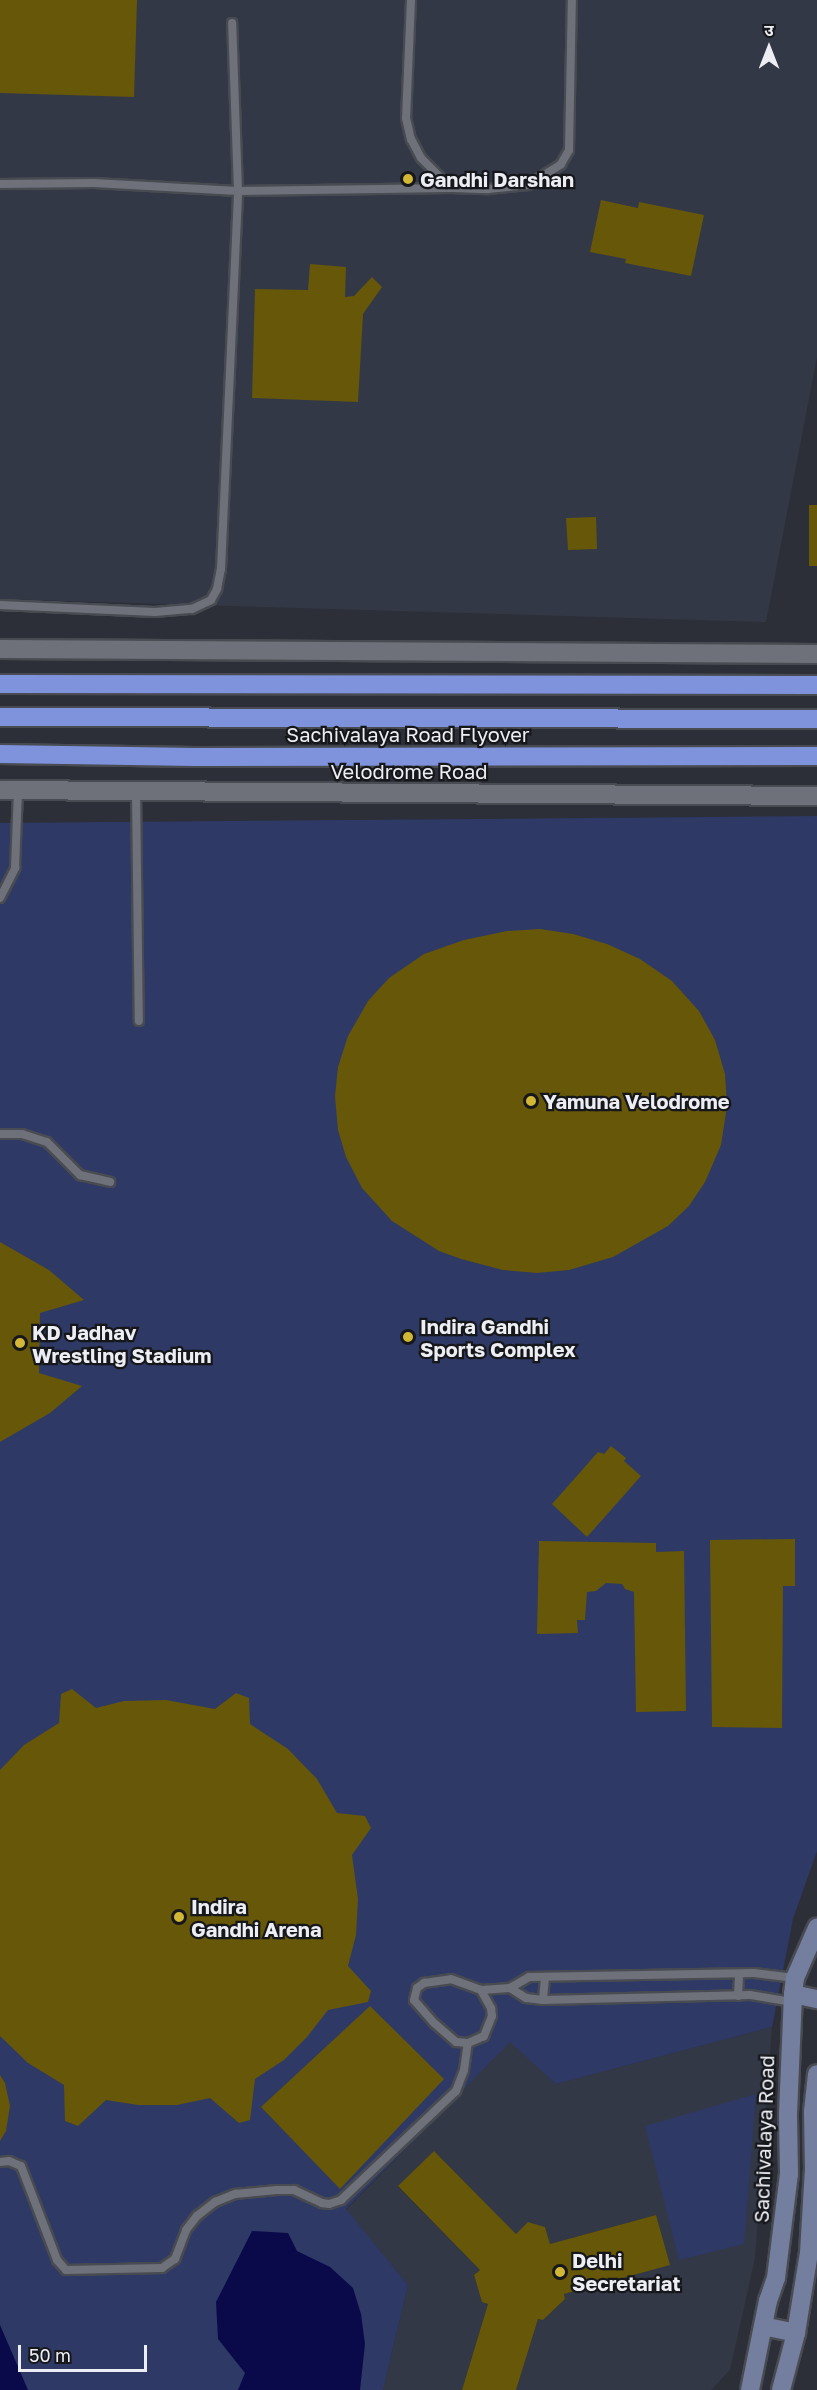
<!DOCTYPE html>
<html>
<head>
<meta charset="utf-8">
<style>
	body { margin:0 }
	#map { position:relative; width:817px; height:2390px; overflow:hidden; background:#2c2f37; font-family:"Golos Text","Noto Sans Devanagari",sans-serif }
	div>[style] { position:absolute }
	.built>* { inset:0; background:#333846 }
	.green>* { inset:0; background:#2e3965 }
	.water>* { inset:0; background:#0a0a4a }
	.building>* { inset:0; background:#665709 }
	.roads { filter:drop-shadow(2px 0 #484b51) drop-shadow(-2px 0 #484b51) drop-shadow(0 2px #484b51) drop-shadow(0 -2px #484b51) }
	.service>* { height:8px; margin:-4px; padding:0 4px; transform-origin:4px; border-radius:4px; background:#6e717a }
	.tertiary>* { height:18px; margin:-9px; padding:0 9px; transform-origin:9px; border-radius:9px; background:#6e717a }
	.secondary>* { height:18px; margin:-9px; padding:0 9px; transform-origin:9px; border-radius:9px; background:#747e9f }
	.trunk>* { height:18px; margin:-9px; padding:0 9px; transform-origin:9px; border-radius:9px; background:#7f92dc }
	.dots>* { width:16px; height:16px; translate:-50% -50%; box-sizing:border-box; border:3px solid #16171b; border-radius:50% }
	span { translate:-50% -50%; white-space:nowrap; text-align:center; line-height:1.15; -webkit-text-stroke:4.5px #16171b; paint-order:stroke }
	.poi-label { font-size:20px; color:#eceef4; font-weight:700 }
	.left { translate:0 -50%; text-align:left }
	.street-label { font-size:20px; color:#eceef4 }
	.north { position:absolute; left:739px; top:18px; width:60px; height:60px; -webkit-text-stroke:4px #16171b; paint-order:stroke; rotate:0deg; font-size:16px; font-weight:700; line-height:24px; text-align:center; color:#eceef4 }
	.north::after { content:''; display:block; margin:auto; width:21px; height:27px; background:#eceef4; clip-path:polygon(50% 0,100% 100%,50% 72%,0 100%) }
	.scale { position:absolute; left:18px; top:2345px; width:129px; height:27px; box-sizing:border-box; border:3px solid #eceef4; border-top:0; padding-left:8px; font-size:18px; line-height:21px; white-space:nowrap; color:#eceef4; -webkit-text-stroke:4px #16171b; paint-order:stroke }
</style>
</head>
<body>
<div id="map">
	<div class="built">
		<i style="clip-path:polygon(0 0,817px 0,817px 357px,766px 622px,0 599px)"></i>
		<i style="clip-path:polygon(772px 2027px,755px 2258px,730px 2370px,711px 2390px,516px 2390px,538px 2319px,543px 2320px,565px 2299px,564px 2294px,669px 2265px,656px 2215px,550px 2244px,545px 2227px,529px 2222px,516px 2234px,434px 2151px,398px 2187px,480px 2270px,474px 2275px,482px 2302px,488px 2304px,462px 2390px,383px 2390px,408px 2285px,346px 2210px,510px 2041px,556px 2084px)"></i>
	</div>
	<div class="green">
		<i style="clip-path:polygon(817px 816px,817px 1851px,793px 1919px,772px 2027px,556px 2084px,510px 2042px,346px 2209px,408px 2285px,383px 2390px,0 2390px,0 823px)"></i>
		<i style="clip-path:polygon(756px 2094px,744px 2244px,679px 2260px,645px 2126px)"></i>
	</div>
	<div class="water">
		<i style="clip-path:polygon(252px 2231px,288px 2233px,297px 2251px,330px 2267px,353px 2288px,361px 2314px,365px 2344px,360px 2390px,238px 2390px,245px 2373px,218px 2339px,216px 2302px)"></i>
		<i style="clip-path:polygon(0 2325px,28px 2390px,0 2390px)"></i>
	</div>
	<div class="building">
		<i style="clip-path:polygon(0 0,137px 0,134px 97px,0 93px)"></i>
		<i style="clip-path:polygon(601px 200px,638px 208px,639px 202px,704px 215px,691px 276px,625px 263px,626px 259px,590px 252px)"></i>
		<i style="clip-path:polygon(310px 264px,346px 267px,345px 297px,354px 296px,372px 277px,382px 287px,363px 314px,358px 402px,252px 398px,255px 289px,308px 290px)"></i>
		<i style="clip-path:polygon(809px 505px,817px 505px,817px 566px,809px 566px)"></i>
		<i style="clip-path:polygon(596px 517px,597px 549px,568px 550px,566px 518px)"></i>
		<i style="clip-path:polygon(540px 929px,573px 934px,607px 944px,640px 959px,672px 981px,699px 1011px,715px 1040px,725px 1074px,727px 1106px,721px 1145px,705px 1182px,689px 1206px,668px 1226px,613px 1257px,569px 1270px,537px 1273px,503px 1270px,461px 1259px,439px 1251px,392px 1221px,362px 1188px,346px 1157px,338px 1130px,335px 1096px,338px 1067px,348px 1036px,368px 1001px,389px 978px,424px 954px,464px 940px,507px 931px)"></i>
		<i style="clip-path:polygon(0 1242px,49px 1270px,84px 1300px,40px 1313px,39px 1373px,82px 1386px,50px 1413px,0 1442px)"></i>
		<i style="clip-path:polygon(611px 1446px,626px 1458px,624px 1461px,641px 1476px,587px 1537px,552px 1504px,598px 1452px,604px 1454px)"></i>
		<i style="clip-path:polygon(795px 1539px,795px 1586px,783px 1586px,782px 1728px,712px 1727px,710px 1540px)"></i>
		<i style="clip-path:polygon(539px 1541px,656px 1543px,656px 1552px,684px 1551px,686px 1711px,636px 1712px,634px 1592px,625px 1589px,622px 1584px,606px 1583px,596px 1591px,587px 1592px,585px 1620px,577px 1620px,578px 1633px,537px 1634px)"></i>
		<i style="clip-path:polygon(72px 1689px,96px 1708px,124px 1701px,166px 1700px,215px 1709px,236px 1693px,249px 1698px,250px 1724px,288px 1749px,317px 1779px,337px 1813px,365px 1816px,371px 1828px,352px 1855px,358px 1899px,356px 1935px,348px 1966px,371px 1991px,368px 2002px,328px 2010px,307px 2037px,284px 2060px,255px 2079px,250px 2120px,239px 2123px,210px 2098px,177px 2105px,138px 2105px,106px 2100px,78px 2126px,65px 2121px,64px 2085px,28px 2063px,0 2036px,0 1770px,24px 1745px,59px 1723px,61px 1694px)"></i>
		<i style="clip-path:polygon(370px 2006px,444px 2079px,340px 2189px,261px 2107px)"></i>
		<i style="clip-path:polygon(0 2075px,5px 2083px,10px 2106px,6px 2131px,0 2141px)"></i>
		<i style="clip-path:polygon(434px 2151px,516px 2234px,528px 2222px,545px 2227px,550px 2244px,656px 2215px,670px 2265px,564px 2294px,565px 2299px,543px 2320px,538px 2319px,516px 2390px,462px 2390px,488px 2304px,482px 2302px,474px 2275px,480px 2270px,398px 2186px)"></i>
	</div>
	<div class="roads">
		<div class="service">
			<i style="left:411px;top:0;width:118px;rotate:92.4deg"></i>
			<i style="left:406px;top:118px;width:22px;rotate:77deg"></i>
			<i style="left:411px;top:139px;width:21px;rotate:62deg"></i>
			<i style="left:421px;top:158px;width:42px;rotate:45deg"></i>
			<i style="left:451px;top:188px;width:37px;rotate:2deg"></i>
			<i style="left:488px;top:189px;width:40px;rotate:-5.7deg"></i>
			<i style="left:528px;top:185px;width:39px;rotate:-32deg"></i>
			<i style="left:561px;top:164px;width:16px;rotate:-60deg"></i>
			<i style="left:569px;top:150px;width:150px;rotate:-88.9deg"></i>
			<i style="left:0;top:184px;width:94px;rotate:-0.6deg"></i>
			<i style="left:94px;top:183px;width:144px;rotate:3.2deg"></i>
			<i style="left:238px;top:191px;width:213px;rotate:-0.8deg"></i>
			<i style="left:0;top:605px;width:155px;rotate:2.6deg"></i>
			<i style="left:155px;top:612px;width:37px;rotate:-5deg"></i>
			<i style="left:192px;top:609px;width:21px;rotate:-25deg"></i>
			<i style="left:211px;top:600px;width:13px;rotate:-61deg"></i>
			<i style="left:217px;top:589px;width:20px;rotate:-79deg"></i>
			<i style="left:221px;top:569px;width:378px;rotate:-87.4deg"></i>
			<i style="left:238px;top:191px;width:168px;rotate:-92deg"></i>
			<i style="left:136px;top:791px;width:230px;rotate:89.3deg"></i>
			<i style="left:0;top:898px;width:34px;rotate:-63deg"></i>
			<i style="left:15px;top:868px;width:78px;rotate:-87.8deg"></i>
			<i style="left:0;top:1134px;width:22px"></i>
			<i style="left:22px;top:1134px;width:26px;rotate:18deg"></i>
			<i style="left:47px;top:1142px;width:47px;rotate:45deg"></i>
			<i style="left:80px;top:1175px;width:31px;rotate:13deg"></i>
			<i style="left:451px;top:1979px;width:32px;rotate:20deg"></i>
			<i style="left:481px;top:1990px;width:21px;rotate:61deg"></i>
			<i style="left:491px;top:2008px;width:8px;rotate:83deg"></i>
			<i style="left:492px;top:2016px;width:22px;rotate:112deg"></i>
			<i style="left:484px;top:2036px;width:17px;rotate:156deg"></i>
			<i style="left:468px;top:2043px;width:12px;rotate:-175deg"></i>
			<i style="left:456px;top:2042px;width:29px;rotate:-139deg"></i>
			<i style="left:434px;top:2023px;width:30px;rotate:-131deg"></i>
			<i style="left:414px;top:2000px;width:12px;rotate:-76deg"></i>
			<i style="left:417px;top:1988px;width:9px;rotate:-36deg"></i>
			<i style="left:424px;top:1983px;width:27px;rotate:-8deg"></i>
			<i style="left:481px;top:1990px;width:29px;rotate:-4deg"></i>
			<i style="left:738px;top:1996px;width:22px;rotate:-87deg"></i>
			<i style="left:543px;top:2000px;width:23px;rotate:-85deg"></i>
			<i style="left:792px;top:2002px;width:43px;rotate:-170.5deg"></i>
			<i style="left:750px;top:1995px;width:207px;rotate:178.6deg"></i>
			<i style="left:543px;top:2000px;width:17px;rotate:-173deg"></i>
			<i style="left:526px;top:1998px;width:19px;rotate:-148deg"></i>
			<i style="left:510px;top:1988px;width:22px;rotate:-30deg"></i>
			<i style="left:529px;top:1977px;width:225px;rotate:-1deg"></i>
			<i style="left:754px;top:1973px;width:41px;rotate:7deg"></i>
			<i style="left:0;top:2162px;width:9px;rotate:-6deg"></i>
			<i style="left:9px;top:2161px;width:13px;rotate:23deg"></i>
			<i style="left:21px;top:2166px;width:101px;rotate:69deg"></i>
			<i style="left:57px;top:2260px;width:13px;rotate:48deg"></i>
			<i style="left:66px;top:2270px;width:96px;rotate:-1.2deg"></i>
			<i style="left:162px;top:2268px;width:16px;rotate:-35deg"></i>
			<i style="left:175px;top:2259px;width:31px;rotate:-69deg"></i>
			<i style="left:186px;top:2230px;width:18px;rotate:-52deg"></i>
			<i style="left:197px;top:2216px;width:23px;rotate:-38deg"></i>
			<i style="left:215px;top:2202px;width:22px;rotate:-22deg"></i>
			<i style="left:235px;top:2194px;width:42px;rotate:-5.4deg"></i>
			<i style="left:277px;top:2190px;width:17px"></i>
			<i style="left:294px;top:2190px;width:31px;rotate:25deg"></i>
			<i style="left:322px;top:2203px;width:7px;rotate:8deg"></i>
			<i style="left:329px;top:2204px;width:13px;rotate:-18deg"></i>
			<i style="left:341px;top:2200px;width:158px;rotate:-43.5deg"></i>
			<i style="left:456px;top:2091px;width:22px;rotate:-69deg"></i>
			<i style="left:464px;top:2070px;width:27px;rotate:-82deg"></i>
		</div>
		<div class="tertiary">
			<i style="left:0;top:649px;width:817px;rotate:0.35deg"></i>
			<i style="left:0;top:790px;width:817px;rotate:0.42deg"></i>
		</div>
		<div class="secondary">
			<i style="left:793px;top:1994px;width:25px;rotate:12deg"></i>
			<i style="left:763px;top:2326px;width:34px;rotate:12deg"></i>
			<i style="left:750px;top:2390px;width:91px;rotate:-78.6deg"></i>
			<i style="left:768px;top:2301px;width:24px;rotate:-71deg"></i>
			<i style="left:776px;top:2278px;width:105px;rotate:-82.9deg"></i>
			<i style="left:789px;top:2174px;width:60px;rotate:-91deg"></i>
			<i style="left:788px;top:2114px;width:120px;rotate:-87.6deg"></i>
			<i style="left:793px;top:1994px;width:16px;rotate:-83deg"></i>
			<i style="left:795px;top:1978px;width:55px;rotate:-66.3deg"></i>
			<i style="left:781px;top:2390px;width:59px;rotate:-75.3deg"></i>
			<i style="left:796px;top:2333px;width:81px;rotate:-80.8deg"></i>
			<i style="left:809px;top:2253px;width:84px;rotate:-86.6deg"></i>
			<i style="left:814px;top:2169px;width:57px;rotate:-91deg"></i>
			<i style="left:813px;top:2112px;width:38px;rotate:-84deg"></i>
		</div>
		<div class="trunk">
			<i style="left:0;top:684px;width:817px;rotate:0.07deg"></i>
			<i style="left:0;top:717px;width:817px;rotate:0.14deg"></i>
			<i style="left:0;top:754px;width:195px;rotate:0.9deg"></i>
			<i style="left:195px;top:757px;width:622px;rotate:-0.09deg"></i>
		</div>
	</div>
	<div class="dots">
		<i style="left:408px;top:179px;background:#d2b635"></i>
		<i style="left:531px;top:1101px;background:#d2b635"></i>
		<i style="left:408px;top:1337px;background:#d2b635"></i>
		<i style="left:20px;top:1343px;background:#d2b635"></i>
		<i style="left:179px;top:1917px;background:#d2b635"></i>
		<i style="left:560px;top:2272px;background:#d2b635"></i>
	</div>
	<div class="poi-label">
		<span class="left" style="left:420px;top:179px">Gandhi Darshan</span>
		<span class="left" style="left:543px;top:1101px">Yamuna Velodrome</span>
		<span class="left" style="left:420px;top:1338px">Indira Gandhi<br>Sports Complex</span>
		<span class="left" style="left:32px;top:1344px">KD Jadhav<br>Wrestling Stadium</span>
		<span class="left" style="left:191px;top:1918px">Indira<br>Gandhi Arena</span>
		<span class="left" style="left:572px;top:2272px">Delhi<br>Secretariat</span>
	</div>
	<div class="street-label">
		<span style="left:408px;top:734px">Sachivalaya Road Flyover</span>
		<span style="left:409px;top:771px">Velodrome Road</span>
		<span style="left:764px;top:2139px;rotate:-88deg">Sachivalaya Road</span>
	</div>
	<div class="north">उ</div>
	<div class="scale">50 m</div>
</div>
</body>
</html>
